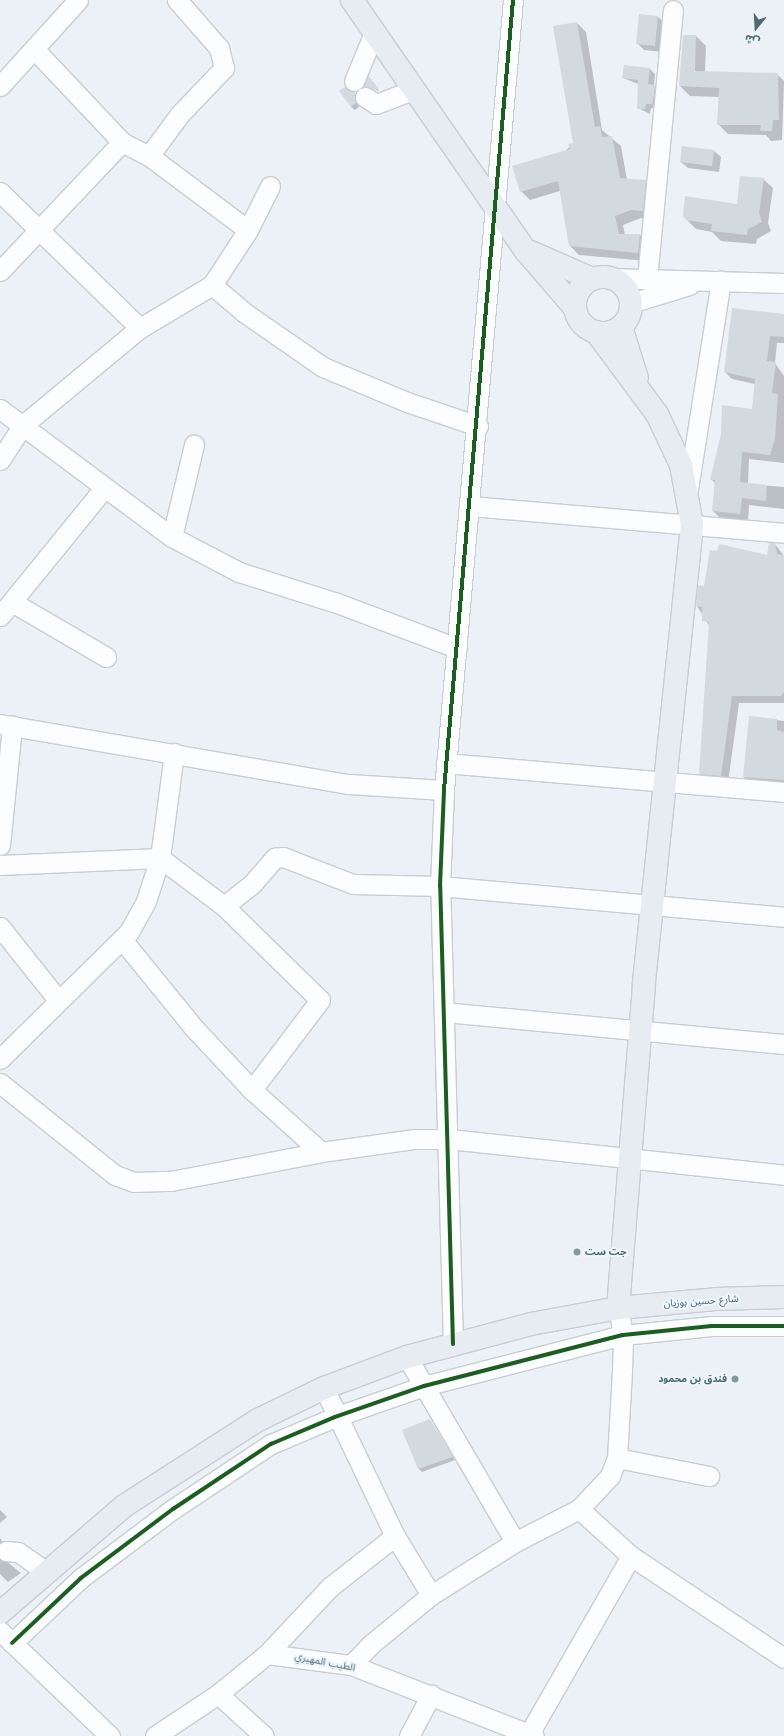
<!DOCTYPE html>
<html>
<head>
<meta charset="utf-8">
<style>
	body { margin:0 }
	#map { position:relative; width:784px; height:1736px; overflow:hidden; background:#ebf1f6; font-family:"Work Sans","Noto Sans Arabic",sans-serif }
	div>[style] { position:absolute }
	.shadow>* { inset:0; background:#0003 }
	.building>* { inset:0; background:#d2dadf }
	.roads { filter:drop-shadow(1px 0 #c7ced3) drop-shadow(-1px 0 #c7ced3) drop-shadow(0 1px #c7ced3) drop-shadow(0 -1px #c7ced3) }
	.minor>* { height:19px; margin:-9.5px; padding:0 9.5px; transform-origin:9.5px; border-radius:9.5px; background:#fcfdfe }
	.major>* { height:22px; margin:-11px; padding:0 11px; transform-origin:11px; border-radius:11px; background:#e6ecf1 }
	.major>.ring { margin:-11px; padding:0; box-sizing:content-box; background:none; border:22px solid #e6ecf1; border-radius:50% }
	.cycleway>* { height:4px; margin:-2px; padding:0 2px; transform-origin:2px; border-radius:2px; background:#1b5e20 }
	.dots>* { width:11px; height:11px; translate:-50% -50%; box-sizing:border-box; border:2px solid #edf5fd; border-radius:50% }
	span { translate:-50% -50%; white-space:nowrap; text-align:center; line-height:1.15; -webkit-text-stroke:4px #edf5fd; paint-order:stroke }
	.poi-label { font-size:10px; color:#4e6971; font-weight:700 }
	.left { translate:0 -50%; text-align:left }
	.right { translate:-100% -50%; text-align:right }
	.street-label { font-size:10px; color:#4e6971 }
	.north { position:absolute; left:736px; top:8px; width:40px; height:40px; -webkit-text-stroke:3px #edf5fd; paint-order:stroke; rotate:198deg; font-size:11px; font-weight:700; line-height:16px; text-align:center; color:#4e6971 }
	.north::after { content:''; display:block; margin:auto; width:14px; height:18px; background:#4e6971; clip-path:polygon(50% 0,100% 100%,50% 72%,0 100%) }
</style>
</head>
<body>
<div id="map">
	<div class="shadow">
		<i style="clip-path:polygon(658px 17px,665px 23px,662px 52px,644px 50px,637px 43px)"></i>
		<i style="clip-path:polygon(577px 23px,586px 32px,602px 130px,621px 146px,627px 180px,645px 181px,654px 190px,651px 219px,641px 218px,623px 225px,625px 235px,640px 235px,649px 244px,647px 261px,579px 255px,570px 246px,560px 191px,530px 200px,521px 191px,574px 143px)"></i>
		<i style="clip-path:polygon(696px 36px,706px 46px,705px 72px,777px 74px,784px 81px,782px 140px,771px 141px,766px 135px,728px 134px,718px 124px,719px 97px,690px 96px,680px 86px)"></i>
		<i style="clip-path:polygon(625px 66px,650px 69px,655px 74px,654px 85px,659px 91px,657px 109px,651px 108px,650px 114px,638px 108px,638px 84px,623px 78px)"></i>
		<i style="clip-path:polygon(371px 79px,379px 91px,364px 86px)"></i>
		<i style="clip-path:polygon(355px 93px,359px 107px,355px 110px,351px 107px)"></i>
		<i style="clip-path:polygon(714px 151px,721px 157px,719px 172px,688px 168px,681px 162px)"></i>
		<i style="clip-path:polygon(763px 179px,773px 188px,768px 223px,771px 231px,757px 239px,756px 244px,721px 241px,712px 232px,696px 229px,686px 219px,738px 205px)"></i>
		<i style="clip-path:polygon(784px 315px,784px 343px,777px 343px,775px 363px,784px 376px,784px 463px,749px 459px,748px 484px,784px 487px,784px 509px,749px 505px,748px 521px,720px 518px,713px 511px,716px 484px,711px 479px,753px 410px,755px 384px,732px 379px,725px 372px)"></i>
		<i style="clip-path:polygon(775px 544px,784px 556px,784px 703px,739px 703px,728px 783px,707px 781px,700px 773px,710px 627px,697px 606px,705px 587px,767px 556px)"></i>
		<i style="clip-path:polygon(750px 717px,784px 721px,784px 788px,751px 785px,744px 777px)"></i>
		<i style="clip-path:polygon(430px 1420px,455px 1460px,422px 1472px,419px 1469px)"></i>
		<i style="clip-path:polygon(0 1510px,7px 1517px,0 1523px)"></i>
		<i style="clip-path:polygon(0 1538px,9px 1553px,6px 1561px,21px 1573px,8px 1582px,0 1574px)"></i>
	</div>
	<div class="building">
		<i style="clip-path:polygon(639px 14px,658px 16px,655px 46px,636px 44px)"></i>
		<i style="clip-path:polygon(577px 22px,595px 127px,600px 126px,602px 137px,612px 136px,620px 178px,646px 180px,643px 211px,631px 210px,615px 216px,619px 234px,640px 234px,638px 253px,569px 246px,558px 181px,520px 192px,512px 166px,570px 149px,568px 144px,573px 143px,553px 26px)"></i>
		<i style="clip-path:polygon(683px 35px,696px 35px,695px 71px,778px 73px,779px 120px,773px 120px,772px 131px,760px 131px,761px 125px,717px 125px,719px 88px,679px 86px)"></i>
		<i style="clip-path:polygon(624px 65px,650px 68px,648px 84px,655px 85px,654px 96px,652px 104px,646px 104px,645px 109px,637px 109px,638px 80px,622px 78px)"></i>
		<i style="clip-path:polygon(368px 75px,378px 88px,375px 90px,363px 86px)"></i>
		<i style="clip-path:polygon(345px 87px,355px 92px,356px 103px,351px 107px,339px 91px)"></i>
		<i style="clip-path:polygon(682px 146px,714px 150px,712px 166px,680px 162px)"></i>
		<i style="clip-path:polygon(740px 176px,764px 178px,759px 213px,762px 222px,748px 229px,747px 235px,711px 231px,712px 224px,686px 220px,683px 216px,685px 196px,737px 204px)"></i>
		<i style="clip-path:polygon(732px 308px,784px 314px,784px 337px,770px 336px,767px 361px,776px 362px,772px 393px,778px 394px,775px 439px,770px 455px,742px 452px,740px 482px,767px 485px,766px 501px,742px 498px,740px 514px,712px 511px,715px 480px,710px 480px,721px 434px,722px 405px,752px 409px,755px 379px,724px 372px)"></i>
		<i style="clip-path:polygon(769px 543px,775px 543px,777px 554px,784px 555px,784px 692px,781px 696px,732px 696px,721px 776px,699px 774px,709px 622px,702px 621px,702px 607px,696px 606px,698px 585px,704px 586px,710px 550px,717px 551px,719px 544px,767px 555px)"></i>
		<i style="clip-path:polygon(749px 716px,777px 719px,777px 730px,784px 732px,784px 780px,743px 777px)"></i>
		<i style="clip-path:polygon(430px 1419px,453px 1457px,418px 1469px,402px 1430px)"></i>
	</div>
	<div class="roads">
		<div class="minor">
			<i style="left:354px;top:81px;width:52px;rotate:-67.4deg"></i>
			<i style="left:0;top:86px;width:116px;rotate:-47.8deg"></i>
			<i style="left:365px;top:97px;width:13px;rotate:32deg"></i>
			<i style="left:376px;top:104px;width:39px;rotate:-21deg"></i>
			<i style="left:149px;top:156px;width:52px;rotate:-53.6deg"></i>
			<i style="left:180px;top:114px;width:64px;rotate:-46.3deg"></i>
			<i style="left:224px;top:68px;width:21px;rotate:-104deg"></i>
			<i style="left:219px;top:48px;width:64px;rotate:-131.2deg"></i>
			<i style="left:0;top:192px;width:195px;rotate:44.2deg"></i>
			<i style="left:248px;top:230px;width:49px;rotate:-63.4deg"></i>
			<i style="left:0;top:271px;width:178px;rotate:-46.6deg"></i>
			<i style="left:609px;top:278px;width:175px;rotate:1.6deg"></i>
			<i style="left:647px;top:279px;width:270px;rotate:-84.5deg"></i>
			<i style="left:212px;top:285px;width:43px;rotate:40.3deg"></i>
			<i style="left:245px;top:313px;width:95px;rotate:34.7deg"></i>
			<i style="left:323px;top:367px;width:91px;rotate:22.6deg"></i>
			<i style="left:407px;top:402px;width:75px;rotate:18.7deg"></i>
			<i style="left:631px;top:303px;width:61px;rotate:-17.2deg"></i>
			<i style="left:0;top:409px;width:214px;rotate:36.7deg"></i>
			<i style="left:172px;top:537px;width:76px;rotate:27.6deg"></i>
			<i style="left:239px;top:572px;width:103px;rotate:17.6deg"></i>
			<i style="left:337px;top:603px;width:128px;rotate:20.6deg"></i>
			<i style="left:0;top:460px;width:42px;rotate:-56.7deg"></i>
			<i style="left:23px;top:425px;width:152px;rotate:-39.7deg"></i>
			<i style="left:140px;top:328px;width:84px;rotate:-30.8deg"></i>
			<i style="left:212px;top:285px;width:66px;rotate:-56.8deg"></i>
			<i style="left:248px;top:230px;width:124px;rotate:-143.2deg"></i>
			<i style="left:149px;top:156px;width:30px;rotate:-153deg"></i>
			<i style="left:122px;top:142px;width:128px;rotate:-133.4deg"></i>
			<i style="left:688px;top:489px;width:211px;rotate:-81deg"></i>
			<i style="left:471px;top:506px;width:314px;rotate:4.9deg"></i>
			<i style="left:172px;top:537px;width:95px;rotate:-76.6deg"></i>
			<i style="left:12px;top:602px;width:109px;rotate:30.3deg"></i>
			<i style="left:0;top:616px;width:165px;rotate:-50.9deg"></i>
			<i style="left:0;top:724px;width:354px;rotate:9.8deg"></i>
			<i style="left:349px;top:784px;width:95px;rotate:3.6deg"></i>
			<i style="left:446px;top:763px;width:339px;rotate:4.9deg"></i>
			<i style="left:0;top:845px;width:120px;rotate:-84.2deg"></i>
			<i style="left:0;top:865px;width:160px;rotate:-2.5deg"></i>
			<i style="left:160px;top:858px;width:80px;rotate:36.9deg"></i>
			<i style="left:224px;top:906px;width:134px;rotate:44.4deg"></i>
			<i style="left:320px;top:1000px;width:113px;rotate:127.1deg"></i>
			<i style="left:224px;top:906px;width:36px;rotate:-38deg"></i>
			<i style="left:252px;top:884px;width:35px;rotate:-49deg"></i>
			<i style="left:275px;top:858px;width:8px;rotate:-7deg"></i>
			<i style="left:283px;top:857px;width:75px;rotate:21.1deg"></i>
			<i style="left:353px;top:884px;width:87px;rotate:1.3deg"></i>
			<i style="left:440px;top:886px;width:345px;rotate:5.1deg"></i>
			<i style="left:0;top:927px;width:93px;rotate:51.5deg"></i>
			<i style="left:124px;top:942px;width:109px;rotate:50.9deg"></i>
			<i style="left:193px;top:1027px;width:86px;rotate:46.9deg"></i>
			<i style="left:252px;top:1090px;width:93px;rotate:41.9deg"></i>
			<i style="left:444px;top:1012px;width:342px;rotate:5.4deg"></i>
			<i style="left:0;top:1059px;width:181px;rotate:-44.6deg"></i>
			<i style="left:129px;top:932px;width:35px;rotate:-61deg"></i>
			<i style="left:146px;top:901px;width:45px;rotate:-72deg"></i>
			<i style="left:160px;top:858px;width:106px;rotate:-82.4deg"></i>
			<i style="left:0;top:1083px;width:147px;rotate:38.7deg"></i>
			<i style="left:115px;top:1175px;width:20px;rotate:20deg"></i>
			<i style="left:134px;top:1182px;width:37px;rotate:-2deg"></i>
			<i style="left:171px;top:1181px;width:153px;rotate:-10.9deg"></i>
			<i style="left:321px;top:1152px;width:95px;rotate:-7.9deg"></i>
			<i style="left:415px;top:1139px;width:34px"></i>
			<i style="left:449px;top:1139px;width:337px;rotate:6.1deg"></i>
			<i style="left:453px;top:1344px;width:458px;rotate:-91.6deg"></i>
			<i style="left:440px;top:886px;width:96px;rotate:-87.6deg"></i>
			<i style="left:444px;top:790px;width:793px;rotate:-85.01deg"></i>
			<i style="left:407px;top:1357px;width:214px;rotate:59.7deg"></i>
			<i style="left:324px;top:1388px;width:164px;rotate:64.4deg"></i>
			<i style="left:395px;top:1536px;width:69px;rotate:58.6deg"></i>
			<i style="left:617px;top:1458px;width:94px;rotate:11.1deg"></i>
			<i style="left:579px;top:1509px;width:70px;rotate:42.1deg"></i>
			<i style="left:631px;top:1556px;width:184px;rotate:33.7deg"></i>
			<i style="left:6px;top:1551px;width:12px;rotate:5deg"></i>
			<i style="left:18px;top:1552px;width:35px;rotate:35deg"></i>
			<i style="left:0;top:1631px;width:152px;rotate:43.7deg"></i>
			<i style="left:12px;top:1643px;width:95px;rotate:-43.3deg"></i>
			<i style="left:81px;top:1578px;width:115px;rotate:-36.9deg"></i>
			<i style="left:173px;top:1509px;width:118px;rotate:-33.6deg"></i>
			<i style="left:271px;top:1444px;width:69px;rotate:-22.9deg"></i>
			<i style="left:335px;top:1417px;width:94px;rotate:-19.2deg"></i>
			<i style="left:424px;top:1386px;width:205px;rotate:-14.4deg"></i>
			<i style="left:623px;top:1335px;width:89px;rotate:-5.8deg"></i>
			<i style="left:712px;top:1326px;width:72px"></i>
			<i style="left:267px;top:1654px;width:92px;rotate:-46.8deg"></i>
			<i style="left:330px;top:1587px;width:83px;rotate:-38.1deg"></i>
			<i style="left:351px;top:1665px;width:28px;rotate:-46deg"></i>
			<i style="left:370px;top:1645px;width:79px;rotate:-39.3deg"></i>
			<i style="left:431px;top:1595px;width:99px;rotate:-32.2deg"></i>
			<i style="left:515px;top:1542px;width:72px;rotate:-27.3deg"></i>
			<i style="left:579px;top:1509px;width:45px;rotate:-46.8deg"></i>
			<i style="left:610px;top:1476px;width:19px;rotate:-69deg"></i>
			<i style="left:617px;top:1458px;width:88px;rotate:-86.7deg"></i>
			<i style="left:622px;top:1370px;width:35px;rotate:-88deg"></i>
			<i style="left:623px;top:1335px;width:27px;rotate:-100deg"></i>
			<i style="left:218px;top:1694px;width:62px;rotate:42.4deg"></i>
			<i style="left:529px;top:1734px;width:205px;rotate:-60.2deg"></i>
			<i style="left:155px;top:1736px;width:76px;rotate:-33.7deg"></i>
			<i style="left:218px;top:1694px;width:63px;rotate:-39.2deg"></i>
			<i style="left:267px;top:1654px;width:85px;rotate:7.5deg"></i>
			<i style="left:351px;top:1665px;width:196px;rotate:21.2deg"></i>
			<i style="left:409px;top:1736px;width:47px;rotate:-61.8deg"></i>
		</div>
		<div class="major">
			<i style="left:352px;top:0;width:304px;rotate:55.3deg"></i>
			<i style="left:525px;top:250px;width:75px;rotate:49.3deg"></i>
			<i style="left:531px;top:252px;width:67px;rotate:23.9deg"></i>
			<i class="ring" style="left:575px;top:277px;width:34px;height:34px"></i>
			<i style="left:621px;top:327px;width:53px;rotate:72.6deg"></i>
			<i style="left:596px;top:332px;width:102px;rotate:53.4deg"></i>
			<i style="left:657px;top:414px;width:56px;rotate:64.8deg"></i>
			<i style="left:681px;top:465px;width:61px;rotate:79.6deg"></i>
			<i style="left:692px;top:525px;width:462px;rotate:96deg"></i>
			<i style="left:644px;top:985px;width:324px;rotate:94.6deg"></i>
			<i style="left:0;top:1613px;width:164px;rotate:-40.8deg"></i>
			<i style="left:124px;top:1506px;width:159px;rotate:-32.7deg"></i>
			<i style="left:258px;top:1420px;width:73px;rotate:-25.9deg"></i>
			<i style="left:324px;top:1388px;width:89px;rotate:-20.5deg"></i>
			<i style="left:407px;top:1357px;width:128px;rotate:-14.9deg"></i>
			<i style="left:531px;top:1324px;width:88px;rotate:-10.4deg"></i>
			<i style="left:618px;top:1308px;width:98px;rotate:-5.2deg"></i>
			<i style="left:716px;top:1299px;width:68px;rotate:-1.7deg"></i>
		</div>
	</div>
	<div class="cycleway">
		<i style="left:453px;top:1344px;width:458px;rotate:-91.6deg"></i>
		<i style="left:440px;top:886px;width:96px;rotate:-87.6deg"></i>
		<i style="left:444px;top:790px;width:793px;rotate:-85.01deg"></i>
		<i style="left:12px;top:1643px;width:95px;rotate:-43.3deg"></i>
		<i style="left:81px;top:1578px;width:115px;rotate:-36.9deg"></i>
		<i style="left:173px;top:1509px;width:118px;rotate:-33.6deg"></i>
		<i style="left:271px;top:1444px;width:69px;rotate:-22.9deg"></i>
		<i style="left:335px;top:1417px;width:94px;rotate:-19.2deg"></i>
		<i style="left:424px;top:1386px;width:205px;rotate:-14.4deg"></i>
		<i style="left:623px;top:1335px;width:89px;rotate:-5.8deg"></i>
		<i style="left:712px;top:1326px;width:72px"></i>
	</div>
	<div class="dots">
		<i style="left:577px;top:1252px;background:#8599a0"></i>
		<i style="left:735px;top:1379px;background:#8599a0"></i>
	</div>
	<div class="poi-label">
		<span class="left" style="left:585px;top:1252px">جت ست</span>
		<span class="right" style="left:727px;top:1379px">فندق بن محمود</span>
	</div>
	<div class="street-label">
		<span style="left:701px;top:1301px;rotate:-4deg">شارع حسين بوزيان</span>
		<span style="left:325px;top:1662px;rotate:11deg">الطيب المهيري</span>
	</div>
	<div class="north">ش</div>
</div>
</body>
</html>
